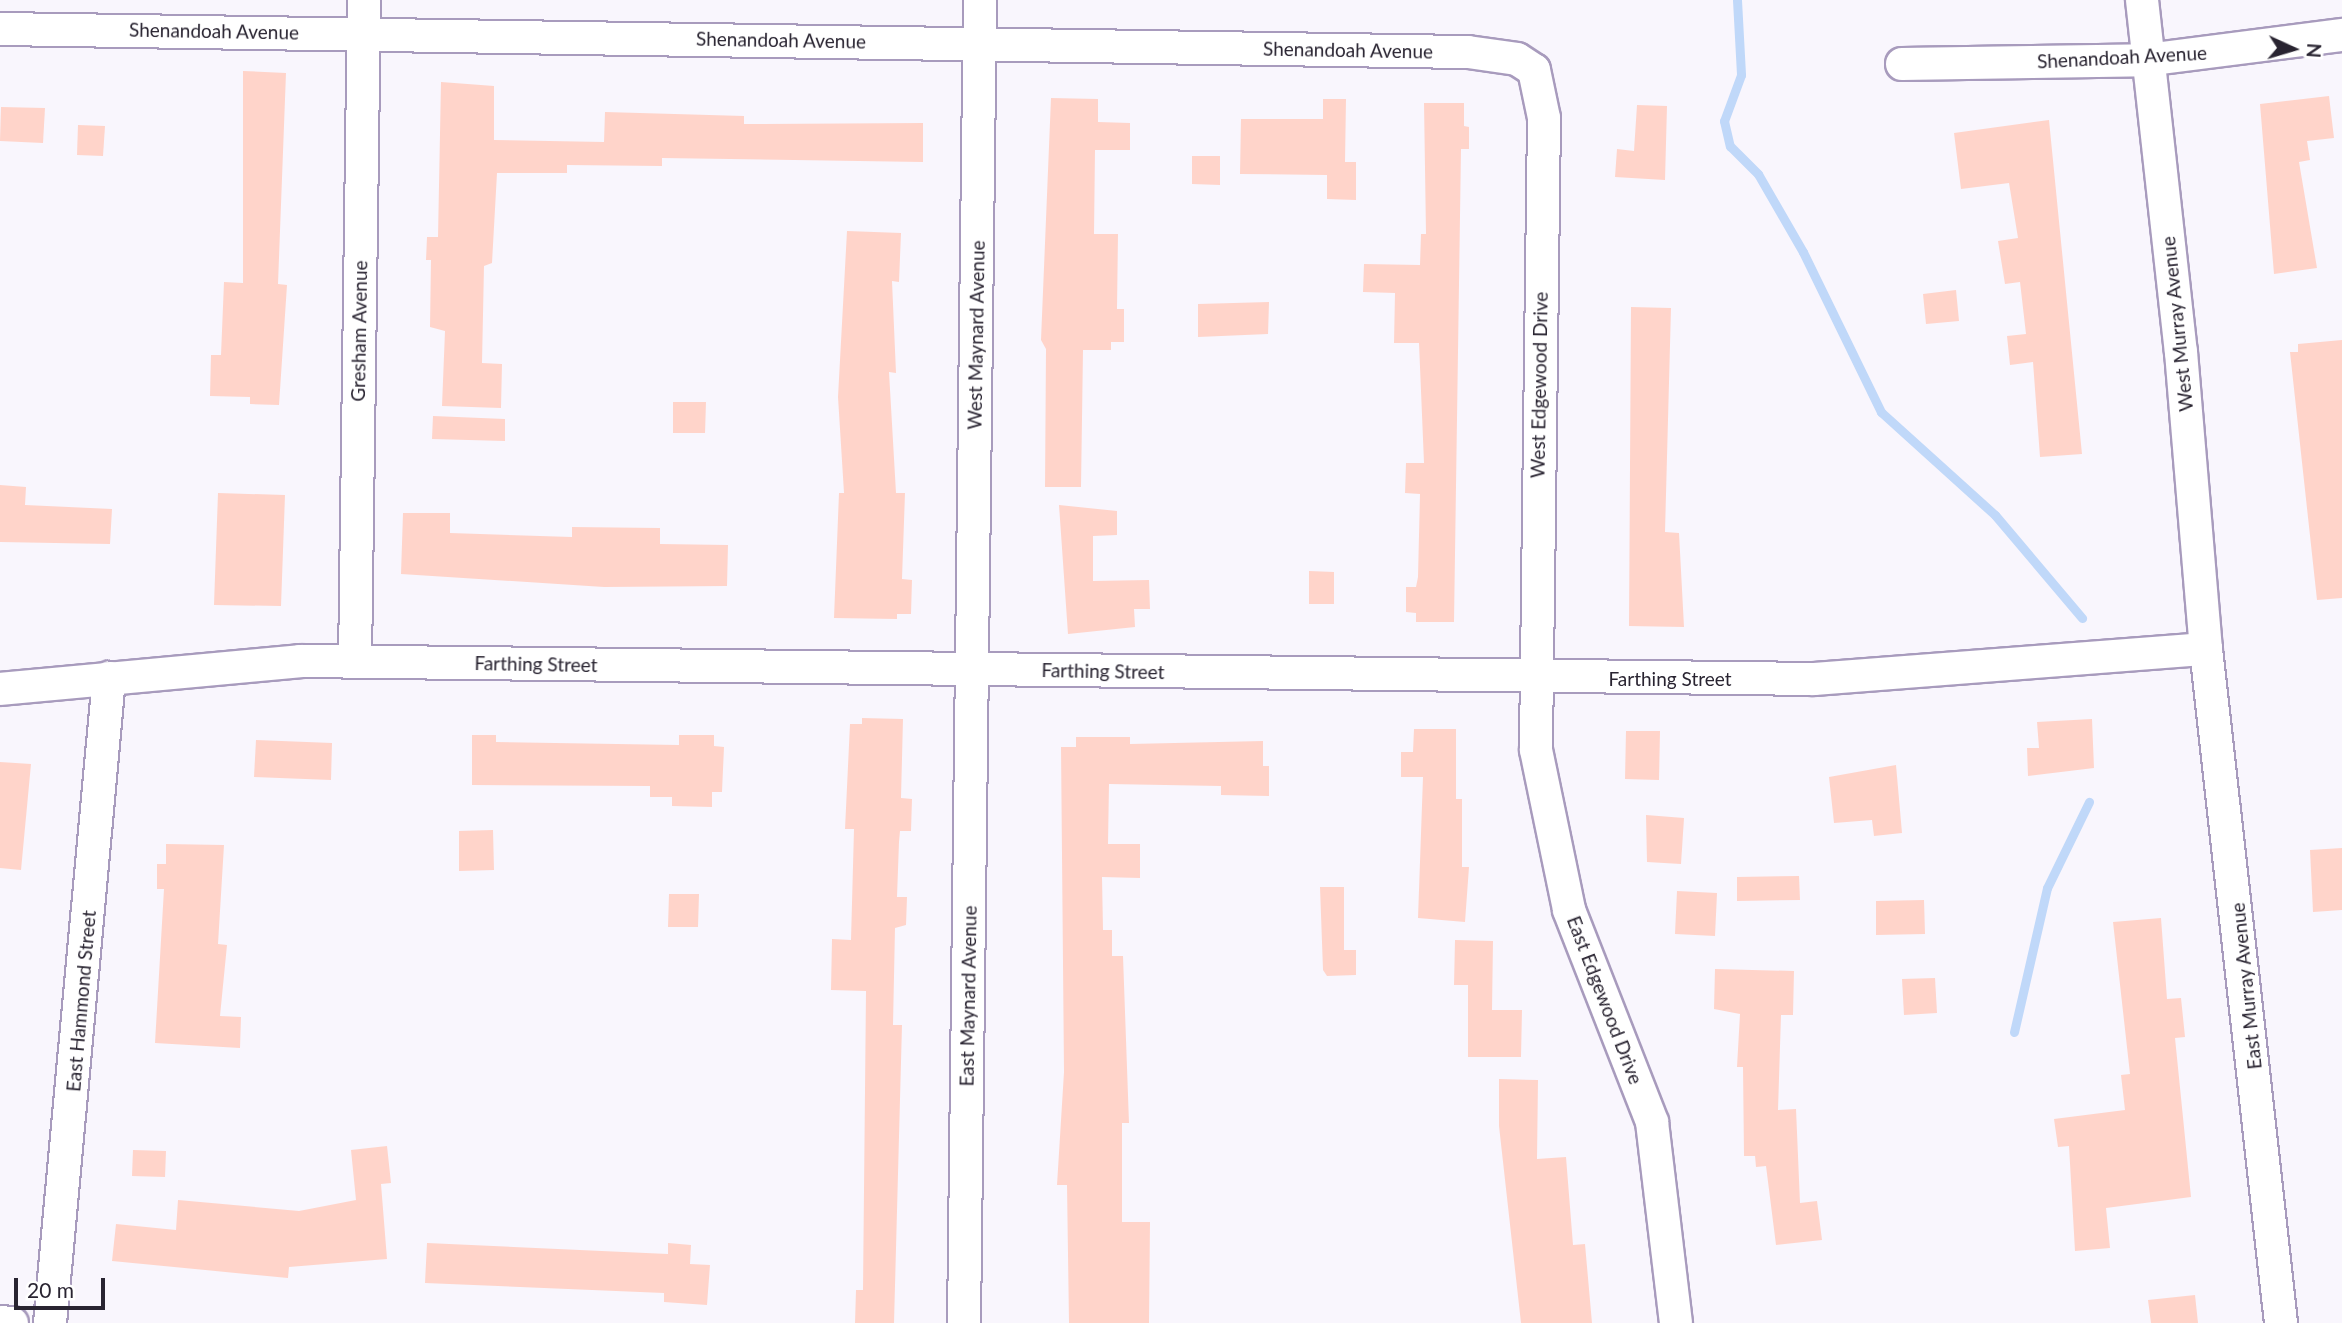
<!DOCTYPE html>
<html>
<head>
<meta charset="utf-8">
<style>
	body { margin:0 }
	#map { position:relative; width:2342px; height:1323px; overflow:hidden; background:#f9f6fd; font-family:Lato,sans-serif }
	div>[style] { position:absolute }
	.stream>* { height:9px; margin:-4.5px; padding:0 4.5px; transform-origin:4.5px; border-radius:4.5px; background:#c0d8f9 }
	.building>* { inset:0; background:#ffd4ca }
	.roads { filter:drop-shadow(2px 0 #a89bbd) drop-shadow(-2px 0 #a89bbd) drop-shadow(0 2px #a89bbd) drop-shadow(0 -2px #a89bbd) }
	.minor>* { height:32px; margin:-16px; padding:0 16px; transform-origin:16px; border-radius:16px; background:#fff }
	span { translate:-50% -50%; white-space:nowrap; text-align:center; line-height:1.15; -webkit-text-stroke:5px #fff; paint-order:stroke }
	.street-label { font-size:19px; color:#292431 }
	.north { position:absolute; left:2258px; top:14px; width:70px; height:70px; -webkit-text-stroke:5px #fff; paint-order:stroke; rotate:94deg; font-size:19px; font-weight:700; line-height:28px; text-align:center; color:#292431 }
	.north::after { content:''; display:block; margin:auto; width:24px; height:32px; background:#292431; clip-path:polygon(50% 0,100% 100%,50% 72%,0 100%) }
	.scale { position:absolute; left:14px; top:1278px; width:91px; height:32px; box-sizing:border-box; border:4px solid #292431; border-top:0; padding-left:9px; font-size:21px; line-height:24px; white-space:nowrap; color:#292431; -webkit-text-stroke:5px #fff; paint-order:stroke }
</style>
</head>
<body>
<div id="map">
	<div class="stream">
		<i style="left:1737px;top:0;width:75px;rotate:86.9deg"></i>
		<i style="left:1741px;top:75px;width:49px;rotate:110.3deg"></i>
		<i style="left:1724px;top:121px;width:26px;rotate:77deg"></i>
		<i style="left:1730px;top:146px;width:40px;rotate:45deg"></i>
		<i style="left:1758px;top:174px;width:90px;rotate:60deg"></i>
		<i style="left:1803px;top:252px;width:178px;rotate:64deg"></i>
		<i style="left:1881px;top:412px;width:154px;rotate:42.1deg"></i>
		<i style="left:1995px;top:515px;width:135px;rotate:49.8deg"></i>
		<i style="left:2014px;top:1032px;width:148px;rotate:-77.1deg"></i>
		<i style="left:2047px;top:888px;width:96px;rotate:-64deg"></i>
	</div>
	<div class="building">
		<i style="clip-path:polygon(243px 71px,286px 73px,278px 284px,287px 285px,279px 405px,250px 404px,250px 397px,210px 396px,211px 355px,221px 355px,224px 282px,243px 283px)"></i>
		<i style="clip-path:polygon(441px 82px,494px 86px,494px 140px,604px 142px,605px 112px,744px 116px,744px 124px,923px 123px,923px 162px,662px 158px,662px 166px,567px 165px,567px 173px,497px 173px,492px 263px,484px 266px,482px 363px,502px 364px,501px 408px,442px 406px,445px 331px,430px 327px,431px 260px,426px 260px,427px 237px,438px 237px)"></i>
		<i style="clip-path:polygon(2329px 96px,2334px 138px,2307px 141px,2310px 160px,2299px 162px,2317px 268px,2274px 274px,2260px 104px)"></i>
		<i style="clip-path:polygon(1051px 98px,1098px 99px,1098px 122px,1130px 123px,1130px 150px,1095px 150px,1094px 234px,1118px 234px,1117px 309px,1124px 309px,1124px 342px,1111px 342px,1111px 350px,1083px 350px,1081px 487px,1045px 487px,1046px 349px,1041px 340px)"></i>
		<i style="clip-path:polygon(1323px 99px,1346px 99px,1345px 162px,1356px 162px,1356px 200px,1327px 199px,1327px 175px,1240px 174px,1241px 119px,1323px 119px)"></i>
		<i style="clip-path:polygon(1424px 103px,1464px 103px,1464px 126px,1469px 127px,1469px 149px,1461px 149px,1454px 622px,1416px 622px,1416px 613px,1406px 612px,1406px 587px,1416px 587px,1418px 577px,1420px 494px,1405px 493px,1406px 463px,1424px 463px,1419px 343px,1394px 343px,1395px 293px,1363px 292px,1364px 264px,1420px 265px,1421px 234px,1426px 234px)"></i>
		<i style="clip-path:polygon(1637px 105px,1667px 106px,1665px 180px,1615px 177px,1617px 149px,1634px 151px)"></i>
		<i style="clip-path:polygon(1px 107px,45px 108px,43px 143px,0 141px)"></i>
		<i style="clip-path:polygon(2049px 120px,2082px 454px,2040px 457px,2033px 362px,2010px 365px,2007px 336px,2026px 334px,2020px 282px,2005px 284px,1998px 241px,2018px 238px,2009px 183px,1961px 189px,1954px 133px)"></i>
		<i style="clip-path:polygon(78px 125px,105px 126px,103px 156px,77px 155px)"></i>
		<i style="clip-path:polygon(1192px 156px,1220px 156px,1220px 185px,1192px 184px)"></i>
		<i style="clip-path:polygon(847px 231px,901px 233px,899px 282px,892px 281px,896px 373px,889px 372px,896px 493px,905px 493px,902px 579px,912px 580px,911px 614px,897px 614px,897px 619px,834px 618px,839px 493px,844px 493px,838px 397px)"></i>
		<i style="clip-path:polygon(1956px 290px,1959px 321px,1926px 324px,1923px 294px)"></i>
		<i style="clip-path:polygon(1269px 302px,1268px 334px,1198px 337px,1198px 304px)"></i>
		<i style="clip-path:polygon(1631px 307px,1671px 308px,1665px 532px,1679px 533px,1684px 627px,1629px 626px)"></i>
		<i style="clip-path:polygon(2342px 340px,2342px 598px,2317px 600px,2290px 352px,2298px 352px,2298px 344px)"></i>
		<i style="clip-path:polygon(673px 402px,706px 402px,705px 433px,673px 433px)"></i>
		<i style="clip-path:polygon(433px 416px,505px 419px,505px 441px,432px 439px)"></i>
		<i style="clip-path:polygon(0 485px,26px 487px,25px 505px,112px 509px,110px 544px,0 542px)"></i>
		<i style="clip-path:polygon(218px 493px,285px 495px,281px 606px,214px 605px)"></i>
		<i style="clip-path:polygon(1059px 505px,1117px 511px,1117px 535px,1093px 536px,1093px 581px,1149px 580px,1150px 609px,1134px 609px,1135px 627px,1068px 634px)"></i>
		<i style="clip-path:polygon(403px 513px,450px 513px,450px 533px,572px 537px,572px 527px,660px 528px,660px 544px,728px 545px,727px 586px,604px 587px,401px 574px)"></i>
		<i style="clip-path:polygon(1309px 571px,1334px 572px,1334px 604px,1309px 604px)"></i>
		<i style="clip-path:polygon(862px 718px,903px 719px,901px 798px,912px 799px,911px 831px,900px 831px,899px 842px,897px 897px,907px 897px,906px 925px,895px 928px,893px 1025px,902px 1025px,894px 1323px,855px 1323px,856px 1290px,863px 1290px,866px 991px,831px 990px,832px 939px,851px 940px,854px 829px,845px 829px,850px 724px,862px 724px)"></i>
		<i style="clip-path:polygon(2092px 719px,2094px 768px,2028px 776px,2027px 748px,2039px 748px,2037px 722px)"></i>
		<i style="clip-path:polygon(1414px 729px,1456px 729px,1456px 799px,1462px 799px,1462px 867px,1469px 867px,1465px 922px,1418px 918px,1423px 777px,1401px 777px,1401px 752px,1413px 752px)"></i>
		<i style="clip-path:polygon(1626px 731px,1660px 731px,1659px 780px,1625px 779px)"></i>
		<i style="clip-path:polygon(472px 735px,496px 735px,496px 742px,679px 745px,679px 735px,714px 735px,714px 746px,724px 747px,722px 792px,712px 792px,712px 807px,672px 806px,672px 797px,650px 797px,650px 786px,472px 785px)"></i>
		<i style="clip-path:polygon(1076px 737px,1130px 737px,1130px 744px,1263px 741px,1263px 766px,1269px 766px,1269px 796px,1221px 795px,1221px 786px,1109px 784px,1108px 844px,1140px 844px,1140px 878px,1102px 877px,1103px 930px,1112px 930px,1112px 956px,1123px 956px,1129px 1123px,1122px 1123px,1122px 1222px,1150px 1222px,1149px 1323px,1069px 1323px,1067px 1185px,1057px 1185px,1064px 1072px,1061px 747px,1076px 747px)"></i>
		<i style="clip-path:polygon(256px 740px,332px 743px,331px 780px,254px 777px)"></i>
		<i style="clip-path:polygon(0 762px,31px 764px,21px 870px,0 868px)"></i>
		<i style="clip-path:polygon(1896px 765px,1902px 833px,1874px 836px,1872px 820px,1834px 823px,1829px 777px)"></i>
		<i style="clip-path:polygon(1646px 815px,1684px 818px,1681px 864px,1647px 862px)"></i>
		<i style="clip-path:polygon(493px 830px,494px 870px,459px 871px,459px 831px)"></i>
		<i style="clip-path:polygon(166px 844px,224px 845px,218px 944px,227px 945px,220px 1016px,241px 1017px,240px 1048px,155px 1043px,164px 889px,157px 889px,157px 864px,166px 864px)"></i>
		<i style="clip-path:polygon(2342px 848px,2342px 910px,2313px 912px,2310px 850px)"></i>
		<i style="clip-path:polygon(1799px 876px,1800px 900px,1737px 901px,1737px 877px)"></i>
		<i style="clip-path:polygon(1320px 887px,1344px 887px,1344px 950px,1356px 950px,1356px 975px,1327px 976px,1323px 970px)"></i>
		<i style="clip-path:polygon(1677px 891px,1717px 893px,1715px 936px,1675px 934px)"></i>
		<i style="clip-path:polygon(669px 894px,699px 894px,698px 927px,668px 927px)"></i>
		<i style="clip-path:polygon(1924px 900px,1925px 934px,1876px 935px,1876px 901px)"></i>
		<i style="clip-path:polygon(2161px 918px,2167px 999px,2181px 998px,2185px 1037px,2175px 1038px,2191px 1197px,2106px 1208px,2110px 1248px,2075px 1251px,2069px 1146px,2058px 1147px,2054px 1119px,2125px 1110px,2121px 1075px,2130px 1074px,2113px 922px)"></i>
		<i style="clip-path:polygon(1455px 940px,1493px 941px,1492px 1010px,1522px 1010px,1521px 1057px,1468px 1057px,1468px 985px,1454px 985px)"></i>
		<i style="clip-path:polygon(1715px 969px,1794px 971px,1793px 1015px,1781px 1015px,1778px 1110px,1796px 1109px,1800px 1203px,1817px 1201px,1822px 1240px,1776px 1245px,1766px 1166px,1756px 1167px,1755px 1156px,1744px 1156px,1743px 1067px,1737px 1067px,1740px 1014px,1714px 1009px)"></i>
		<i style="clip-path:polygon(1935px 978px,1937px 1013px,1904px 1015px,1902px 979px)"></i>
		<i style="clip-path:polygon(1499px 1079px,1538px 1080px,1537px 1159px,1566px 1157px,1573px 1245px,1585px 1244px,1592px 1323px,1521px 1323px,1499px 1126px)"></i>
		<i style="clip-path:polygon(387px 1146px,391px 1183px,381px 1184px,387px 1259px,289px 1267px,288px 1278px,112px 1261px,116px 1224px,176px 1230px,178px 1200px,299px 1211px,356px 1200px,351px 1150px)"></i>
		<i style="clip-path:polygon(133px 1150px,166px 1151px,165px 1177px,132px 1176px)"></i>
		<i style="clip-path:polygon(427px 1243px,668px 1254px,668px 1243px,691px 1245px,690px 1264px,710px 1265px,707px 1305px,664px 1302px,664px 1293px,425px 1283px)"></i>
		<i style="clip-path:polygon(2195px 1295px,2198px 1323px,2151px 1323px,2148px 1300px)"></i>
	</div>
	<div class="roads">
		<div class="minor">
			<i style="left:2142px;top:0;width:354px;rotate:83.7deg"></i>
			<i style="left:2181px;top:352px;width:298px;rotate:85.2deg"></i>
			<i style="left:2206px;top:649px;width:678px;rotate:83.65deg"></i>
			<i style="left:0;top:29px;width:1468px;rotate:0.9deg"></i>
			<i style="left:1468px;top:52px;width:49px;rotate:8.1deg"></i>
			<i style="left:1517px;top:59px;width:20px;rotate:33deg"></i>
			<i style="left:1534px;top:70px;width:49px;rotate:78.2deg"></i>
			<i style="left:1544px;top:118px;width:632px;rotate:90.73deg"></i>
			<i style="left:1536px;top:750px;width:163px;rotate:78.3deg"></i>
			<i style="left:1569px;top:910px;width:228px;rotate:68.6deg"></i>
			<i style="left:1652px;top:1122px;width:202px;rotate:83.2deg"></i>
			<i style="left:1902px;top:64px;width:244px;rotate:-0.9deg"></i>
			<i style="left:2146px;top:60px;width:198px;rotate:-7.3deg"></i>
			<i style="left:355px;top:662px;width:662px;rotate:-89.22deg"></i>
			<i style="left:0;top:689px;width:301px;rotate:-5.3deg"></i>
			<i style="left:300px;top:661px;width:1514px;rotate:0.68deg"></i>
			<i style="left:1814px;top:679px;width:393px;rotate:-4.4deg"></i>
			<i style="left:0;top:1322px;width:12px;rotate:5deg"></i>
			<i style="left:50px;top:1323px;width:648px;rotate:-84.77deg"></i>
			<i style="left:964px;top:1323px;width:1323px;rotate:-89.31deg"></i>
		</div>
	</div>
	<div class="street-label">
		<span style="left:214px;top:31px;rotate:1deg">Shenandoah Avenue</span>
		<span style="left:781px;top:40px;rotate:1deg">Shenandoah Avenue</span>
		<span style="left:1348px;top:50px;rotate:1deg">Shenandoah Avenue</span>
		<span style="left:2122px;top:57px;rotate:-3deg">Shenandoah Avenue</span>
		<span style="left:2177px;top:324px;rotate:-96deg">West Murray Avenue</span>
		<span style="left:359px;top:331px;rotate:-89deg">Gresham Avenue</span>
		<span style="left:976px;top:335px;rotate:-89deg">West Maynard Avenue</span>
		<span style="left:1539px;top:385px;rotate:-89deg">West Edgewood Drive</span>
		<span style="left:536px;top:664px;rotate:1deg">Farthing Street</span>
		<span style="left:1103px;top:671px;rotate:1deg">Farthing Street</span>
		<span style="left:1670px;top:679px">Farthing Street</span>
		<span style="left:2246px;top:986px;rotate:-96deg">East Murray Avenue</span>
		<span style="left:968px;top:996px;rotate:-89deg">East Maynard Avenue</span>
		<span style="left:1605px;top:1000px;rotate:69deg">East Edgewood Drive</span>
		<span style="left:81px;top:1001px;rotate:-85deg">East Hammond Street</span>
	</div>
	<div class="north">N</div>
	<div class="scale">20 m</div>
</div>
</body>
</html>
